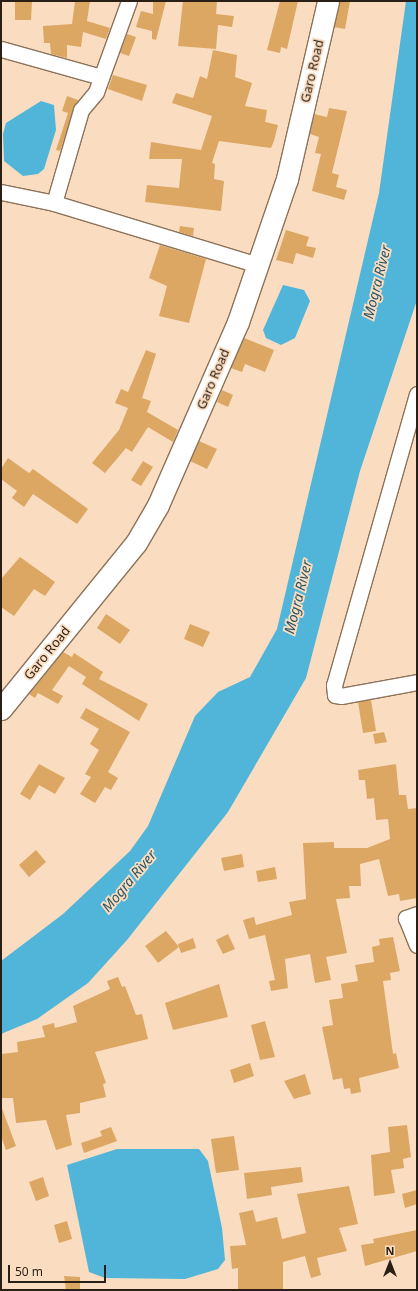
<!DOCTYPE html>
<html>
<head>
<meta charset="utf-8">
<style>
	body { margin:0 }
	#map { position:relative; width:418px; height:1291px; overflow:hidden; background:#faddc1; font-family:"Noto Sans",sans-serif }
	div>[style] { position:absolute }
	.water>* { inset:0; background:#51b5d9 }
	.building>* { inset:0; background:#dca663 }
	.roads { filter:drop-shadow(1px 0 #8c7259) drop-shadow(-1px 0 #8c7259) drop-shadow(0 1px #8c7259) drop-shadow(0 -1px #8c7259) }
	.street>* { height:15px; margin:-7.5px; padding:0 7.5px; transform-origin:7.5px; border-radius:7.5px; background:#fff }
	.secondary>* { height:21px; margin:-10.5px; padding:0 10.5px; transform-origin:10.5px; border-radius:10.5px; background:#fff }
	span { translate:-50% -50%; white-space:nowrap; text-align:center; line-height:1.15; -webkit-text-stroke:3.5px #faddc1; paint-order:stroke }
	.street-label { font-size:13px; color:#2a1f15 }
	.water-label { font-size:14px; color:#295464; font-style:italic }
	.frame { position:absolute; inset:0; border:2px solid #2a1f15; pointer-events:none }
	.north { position:absolute; left:370px; top:1243px; width:40px; height:40px; -webkit-text-stroke:3px #faddc1; paint-order:stroke; rotate:0deg; font-size:11px; font-weight:700; line-height:16px; text-align:center; color:#2a1f15 }
	.north::after { content:''; display:block; margin:auto; width:14px; height:18px; background:#2a1f15; clip-path:polygon(50% 0,100% 100%,50% 72%,0 100%) }
	.scale { position:absolute; left:8px; top:1265px; width:98px; height:18px; box-sizing:border-box; border:2px solid #2a1f15; border-top:0; padding-left:5px; font-size:12px; line-height:14px; white-space:nowrap; color:#2a1f15; -webkit-text-stroke:3px #faddc1; paint-order:stroke }
</style>
</head>
<body>
<div id="map">
	<div class="water">
		<i style="clip-path:polygon(406px 1px,417px 1px,417px 300px,360px 471px,306px 678px,228px 812px,127px 940px,88px 983px,37px 1019px,1px 1034px,1px 961px,63px 914px,130px 851px,148px 826px,195px 716px,218px 692px,250px 677px,277px 629px,379px 193px)"></i>
		<i style="clip-path:polygon(41px 101px,54px 105px,56px 130px,44px 169px,38px 174px,23px 176px,4px 161px,3px 134px,6px 123px)"></i>
		<i style="clip-path:polygon(283px 285px,304px 290px,310px 301px,295px 338px,281px 345px,266px 338px,263px 330px)"></i>
		<i style="clip-path:polygon(117px 1149px,199px 1149px,208px 1161px,222px 1228px,225px 1260px,218px 1269px,185px 1279px,105px 1278px,89px 1272px,67px 1165px)"></i>
	</div>
	<div class="building">
		<i style="clip-path:polygon(15px 1px,32px 1px,31px 20px,15px 20px)"></i>
		<i style="clip-path:polygon(75px 1px,90px 1px,87px 21px,110px 28px,106px 39px,83px 32px,81px 47px,67px 45px,67px 58px,51px 54px,50px 43px,44px 43px,43px 26px,72px 24px)"></i>
		<i style="clip-path:polygon(153px 1px,166px 1px,156px 40px,152px 39px,152px 31px,136px 27px,141px 11px,153px 14px)"></i>
		<i style="clip-path:polygon(183px 1px,217px 1px,216px 14px,234px 16px,232px 27px,218px 25px,216px 49px,178px 46px)"></i>
		<i style="clip-path:polygon(280px 1px,298px 1px,287px 49px,281px 47px,280px 53px,267px 50px)"></i>
		<i style="clip-path:polygon(340px 1px,350px 1px,345px 29px,334px 27px)"></i>
		<i style="clip-path:polygon(127px 34px,136px 37px,129px 56px,120px 53px)"></i>
		<i style="clip-path:polygon(213px 50px,237px 55px,235px 77px,252px 83px,245px 106px,267px 110px,265px 122px,278px 125px,274px 141px,271px 148px,219px 141px,212px 163px,215px 164px,214px 179px,224px 181px,221px 211px,145px 202px,147px 185px,179px 188px,182px 159px,149px 159px,151px 142px,201px 150px,212px 116px,172px 103px,176px 93px,193px 98px,200px 76px,207px 79px)"></i>
		<i style="clip-path:polygon(113px 75px,147px 85px,142px 101px,108px 89px)"></i>
		<i style="clip-path:polygon(67px 96px,78px 100px,60px 151px,56px 150px,68px 113px,62px 111px)"></i>
		<i style="clip-path:polygon(329px 108px,347px 111px,332px 173px,339px 175px,336px 187px,347px 190px,344px 200px,312px 191px,321px 154px,315px 153px,319px 137px,310px 134px,314px 114px,327px 117px)"></i>
		<i style="clip-path:polygon(180px 226px,194px 228px,193px 236px,179px 232px)"></i>
		<i style="clip-path:polygon(286px 230px,309px 237px,306px 246px,316px 248px,313px 258px,296px 253px,293px 264px,276px 260px)"></i>
		<i style="clip-path:polygon(160px 245px,206px 259px,189px 323px,159px 316px,167px 286px,149px 278px)"></i>
		<i style="clip-path:polygon(244px 338px,274px 350px,265px 372px,245px 364px,242px 372px,231px 368px)"></i>
		<i style="clip-path:polygon(146px 350px,156px 354px,142px 398px,151px 401px,147px 412px,178px 430px,173px 442px,148px 427px,132px 452px,126px 448px,105px 473px,92px 463px,119px 430px,128px 408px,115px 403px,121px 389px,128px 392px)"></i>
		<i style="clip-path:polygon(222px 390px,233px 395px,228px 407px,217px 402px)"></i>
		<i style="clip-path:polygon(199px 441px,217px 449px,207px 469px,190px 461px)"></i>
		<i style="clip-path:polygon(8px 458px,29px 473px,33px 469px,88px 509px,77px 524px,33px 494px,24px 507px,12px 498px,17px 491px,1px 479px,1px 469px)"></i>
		<i style="clip-path:polygon(143px 461px,153px 467px,141px 486px,131px 480px)"></i>
		<i style="clip-path:polygon(20px 557px,55px 582px,45px 596px,34px 589px,14px 616px,1px 607px,1px 579px)"></i>
		<i style="clip-path:polygon(106px 614px,130px 630px,120px 644px,97px 628px)"></i>
		<i style="clip-path:polygon(190px 624px,210px 632px,203px 647px,184px 639px)"></i>
		<i style="clip-path:polygon(63px 652px,72px 657px,74px 653px,103px 672px,99px 679px,148px 704px,139px 721px,82px 684px,86px 677px,69px 666px,52px 690px,63px 696px,58px 704px,38px 693px,35px 698px,29px 694px)"></i>
		<i style="clip-path:polygon(371px 700px,376px 731px,363px 733px,358px 702px)"></i>
		<i style="clip-path:polygon(86px 708px,130px 732px,108px 772px,118px 778px,111px 790px,105px 787px,95px 803px,80px 794px,91px 777px,85px 774px,99px 750px,90px 744px,99px 729px,80px 718px)"></i>
		<i style="clip-path:polygon(384px 732px,387px 742px,375px 744px,373px 734px)"></i>
		<i style="clip-path:polygon(39px 764px,65px 778px,55px 794px,39px 785px,30px 800px,20px 794px)"></i>
		<i style="clip-path:polygon(396px 764px,399px 795px,406px 795px,408px 809px,417px 808px,417px 898px,400px 901px,399px 894px,388px 896px,379px 859px,360px 864px,361px 886px,349px 886px,350px 898px,336px 899px,347px 953px,326px 957px,331px 980px,315px 983px,310px 954px,285px 959px,288px 988px,271px 991px,269px 981px,275px 980px,265px 935px,249px 939px,243px 920px,254px 917px,256px 925px,292px 915px,289px 902px,306px 899px,303px 843px,334px 842px,334px 848px,367px 848px,390px 839px,388px 819px,376px 820px,374px 798px,367px 799px,365px 780px,359px 780px,358px 770px)"></i>
		<i style="clip-path:polygon(36px 850px,46px 862px,29px 877px,19px 865px)"></i>
		<i style="clip-path:polygon(242px 854px,244px 867px,224px 871px,221px 858px)"></i>
		<i style="clip-path:polygon(275px 867px,277px 879px,258px 882px,256px 871px)"></i>
		<i style="clip-path:polygon(166px 931px,179px 947px,158px 963px,145px 946px)"></i>
		<i style="clip-path:polygon(228px 934px,235px 949px,223px 954px,216px 940px)"></i>
		<i style="clip-path:polygon(393px 937px,400px 971px,390px 973px,391px 980px,383px 981px,393px 1054px,396px 1053px,399px 1068px,359px 1078px,361px 1092px,351px 1094px,350px 1088px,344px 1089px,342px 1078px,333px 1080px,322px 1027px,333px 1025px,329px 1000px,343px 998px,341px 984px,358px 981px,355px 965px,374px 962px,372px 947px,380px 945px,379px 939px)"></i>
		<i style="clip-path:polygon(193px 938px,196px 948px,181px 953px,178px 944px)"></i>
		<i style="clip-path:polygon(118px 977px,122px 987px,125px 986px,136px 1015px,142px 1014px,148px 1039px,95px 1052px,106px 1083px,103px 1084px,106px 1097px,80px 1103px,80px 1113px,66px 1115px,72px 1145px,56px 1150px,46px 1120px,16px 1123px,13px 1098px,1px 1098px,1px 1054px,18px 1052px,17px 1042px,45px 1037px,42px 1026px,54px 1023px,55px 1028px,77px 1022px,73px 1006px,110px 989px,107px 981px)"></i>
		<i style="clip-path:polygon(219px 984px,228px 1017px,173px 1030px,165px 1003px)"></i>
		<i style="clip-path:polygon(265px 1021px,275px 1057px,260px 1060px,251px 1025px)"></i>
		<i style="clip-path:polygon(250px 1063px,254px 1076px,234px 1083px,230px 1070px)"></i>
		<i style="clip-path:polygon(305px 1074px,311px 1094px,294px 1099px,284px 1081px)"></i>
		<i style="clip-path:polygon(1px 1106px,16px 1146px,6px 1150px,1px 1136px)"></i>
		<i style="clip-path:polygon(407px 1125px,411px 1157px,403px 1159px,404px 1168px,391px 1170px,395px 1193px,374px 1196px,371px 1155px,390px 1152px,388px 1127px)"></i>
		<i style="clip-path:polygon(111px 1127px,117px 1141px,84px 1153px,81px 1143px,102px 1136px,100px 1131px)"></i>
		<i style="clip-path:polygon(234px 1136px,239px 1170px,216px 1173px,211px 1139px)"></i>
		<i style="clip-path:polygon(301px 1167px,303px 1182px,271px 1187px,272px 1195px,247px 1199px,244px 1173px)"></i>
		<i style="clip-path:polygon(43px 1177px,49px 1196px,36px 1201px,29px 1182px)"></i>
		<i style="clip-path:polygon(349px 1186px,358px 1224px,339px 1228px,347px 1251px,317px 1258px,321px 1275px,311px 1278px,305px 1256px,283px 1262px,283px 1290px,238px 1290px,238px 1268px,232px 1269px,230px 1246px,246px 1245px,239px 1213px,253px 1210px,256px 1222px,277px 1217px,282px 1239px,306px 1233px,297px 1194px)"></i>
		<i style="clip-path:polygon(417px 1190px,417px 1204px,405px 1208px,402px 1194px)"></i>
		<i style="clip-path:polygon(67px 1221px,72px 1239px,59px 1243px,54px 1225px)"></i>
		<i style="clip-path:polygon(417px 1230px,417px 1251px,365px 1266px,361px 1245px,374px 1243px,373px 1239px)"></i>
		<i style="clip-path:polygon(64px 1276px,80px 1277px,80px 1290px,66px 1290px)"></i>
	</div>
	<div class="roads">
		<div class="street">
			<i style="left:1px;top:49px;width:104px;rotate:15.6deg"></i>
			<i style="left:1px;top:192px;width:54px;rotate:11.7deg"></i>
			<i style="left:54px;top:203px;width:213px;rotate:16.9deg"></i>
			<i style="left:54px;top:203px;width:97px;rotate:-73.8deg"></i>
			<i style="left:81px;top:110px;width:23px;rotate:-50deg"></i>
			<i style="left:96px;top:92px;width:97px;rotate:-70.1deg"></i>
			<i style="left:417px;top:394px;width:303px;rotate:105.9deg"></i>
			<i style="left:334px;top:685px;width:10px;rotate:84deg"></i>
			<i style="left:335px;top:695px;width:6px;rotate:9deg"></i>
			<i style="left:341px;top:696px;width:77px;rotate:-10.4deg"></i>
			<i style="left:417px;top:914px;width:12px;rotate:160deg"></i>
			<i style="left:406px;top:918px;width:29px;rotate:68deg"></i>
		</div>
		<div class="secondary">
			<i style="left:1px;top:709px;width:214px;rotate:-50.9deg"></i>
			<i style="left:136px;top:543px;width:44px;rotate:-59.9deg"></i>
			<i style="left:158px;top:505px;width:200px;rotate:-66.4deg"></i>
			<i style="left:238px;top:322px;width:151px;rotate:-71.1deg"></i>
			<i style="left:287px;top:179px;width:183px;rotate:-77deg"></i>
		</div>
	</div>
	<div class="street-label">
		<span style="left:312px;top:71px;rotate:-77deg">Garo Road</span>
		<span style="left:213px;top:379px;rotate:-67deg">Garo Road</span>
		<span style="left:47px;top:653px;rotate:-51deg">Garo Road</span>
	</div>
	<div class="water-label">
		<span style="left:377px;top:282px;rotate:-76deg">Mogra River</span>
		<span style="left:298px;top:597px;rotate:-76deg">Mogra River</span>
		<span style="left:129px;top:881px;rotate:-50deg">Mogra River</span>
	</div>
	<div class="frame"></div>
	<div class="north">N</div>
	<div class="scale">50 m</div>
</div>
</body>
</html>
